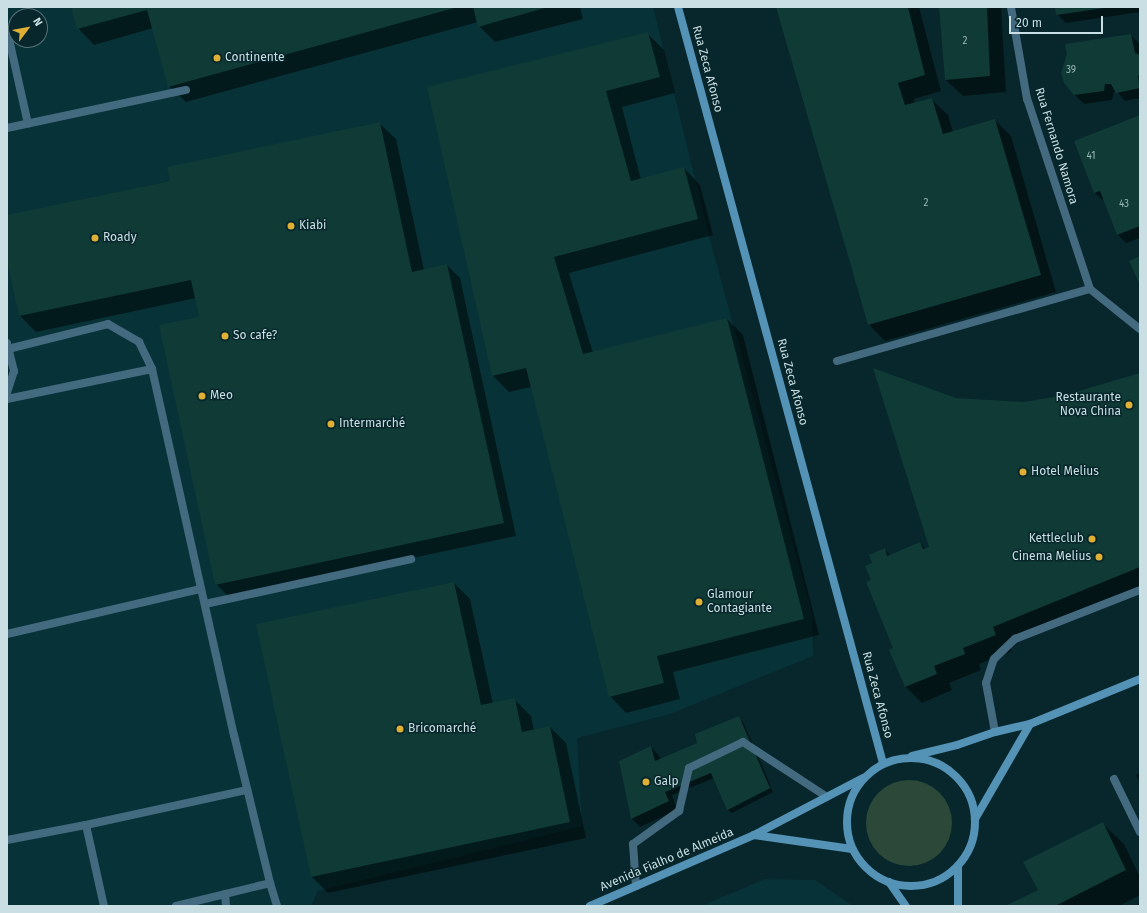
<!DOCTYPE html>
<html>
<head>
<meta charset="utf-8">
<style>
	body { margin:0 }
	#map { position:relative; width:1147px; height:913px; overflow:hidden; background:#07272c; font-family:"Fira Sans",sans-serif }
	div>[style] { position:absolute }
	.built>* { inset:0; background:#073238 }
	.green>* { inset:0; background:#2b4839 }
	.round { border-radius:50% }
	.shadow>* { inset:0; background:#0007 }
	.building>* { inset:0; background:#0f3a36 }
	.lane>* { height:8px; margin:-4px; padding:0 4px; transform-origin:4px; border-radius:4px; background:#446a80 }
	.street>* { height:8px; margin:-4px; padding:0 4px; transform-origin:4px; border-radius:4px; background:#446a80 }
	.secondary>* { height:8px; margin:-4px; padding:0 4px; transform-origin:4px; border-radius:4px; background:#5492b6 }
	.secondary>.ring { margin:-4px; padding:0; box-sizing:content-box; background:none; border:8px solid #5492b6; border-radius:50% }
	.dots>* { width:11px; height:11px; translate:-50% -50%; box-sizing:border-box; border:2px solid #07272c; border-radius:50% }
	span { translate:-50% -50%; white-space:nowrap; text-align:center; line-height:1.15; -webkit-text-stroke:3px #07272c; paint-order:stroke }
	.number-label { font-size:10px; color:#9ab6b8 }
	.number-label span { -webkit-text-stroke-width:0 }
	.poi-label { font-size:12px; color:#c9dfe3 }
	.left { translate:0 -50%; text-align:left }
	.right { translate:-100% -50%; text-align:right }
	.street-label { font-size:12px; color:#c9dfe3 }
	.frame { position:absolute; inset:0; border:8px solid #c9dfe3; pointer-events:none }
	.north { position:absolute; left:8px; top:8px; width:40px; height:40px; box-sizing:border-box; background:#07272c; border:1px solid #557175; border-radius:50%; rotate:58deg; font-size:11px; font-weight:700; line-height:16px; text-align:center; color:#c9dfe3 }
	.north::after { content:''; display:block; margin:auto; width:14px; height:18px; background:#dfb033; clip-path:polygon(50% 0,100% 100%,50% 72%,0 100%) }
	.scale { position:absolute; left:1009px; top:16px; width:94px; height:18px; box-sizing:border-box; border:2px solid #c9dfe3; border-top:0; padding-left:5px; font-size:12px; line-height:14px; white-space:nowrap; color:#c9dfe3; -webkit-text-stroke:3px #07272c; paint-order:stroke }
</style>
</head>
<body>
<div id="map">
	<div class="built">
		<i style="clip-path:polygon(evenodd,7px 7px,653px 7px,709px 236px,812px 614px,813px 656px,670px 714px,577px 738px,582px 826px,318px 891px,311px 906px,7px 906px,7px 7px,16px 16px,40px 16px,40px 40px,16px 40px,16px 16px)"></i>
		<i style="clip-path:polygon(765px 879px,815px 880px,853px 906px,701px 906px)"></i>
	</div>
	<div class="green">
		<i class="round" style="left:866px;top:780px;width:86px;height:86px"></i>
	</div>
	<div class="shadow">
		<i style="clip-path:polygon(72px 7px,580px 7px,583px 19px,495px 42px,479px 26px,478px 22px,186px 102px,169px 86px,153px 28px,94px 45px,78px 28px)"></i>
		<i style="clip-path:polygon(777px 7px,919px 7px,941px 91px,914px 99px,915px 104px,931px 99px,948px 115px,953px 132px,995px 120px,1011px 136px,1056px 292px,885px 341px,868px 324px)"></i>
		<i style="clip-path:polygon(940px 7px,1001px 7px,1006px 92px,963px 96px,946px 80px)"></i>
		<i style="clip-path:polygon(1056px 7px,1140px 7px,1140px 12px,1066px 23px,1057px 14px)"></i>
		<i style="clip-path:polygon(647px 33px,664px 50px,675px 93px,622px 107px,641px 180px,684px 168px,700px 185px,713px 235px,569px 273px,593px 353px,727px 319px,743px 335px,819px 635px,673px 672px,680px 699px,626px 713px,610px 696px,531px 387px,509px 392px,493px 376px,428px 88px)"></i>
		<i style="clip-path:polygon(1130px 35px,1139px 43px,1140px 48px,1140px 98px,1125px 101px,1117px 92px,1114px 92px,1112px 100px,1084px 104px,1075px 95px)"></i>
		<i style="clip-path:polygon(1140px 116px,1140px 238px,1126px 243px,1118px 235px,1106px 203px,1095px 193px,1075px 142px)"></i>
		<i style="clip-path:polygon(379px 123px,396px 139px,424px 270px,447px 265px,460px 278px,516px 536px,229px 597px,216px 584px,200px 318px,196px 298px,36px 332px,20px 316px,7px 256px,7px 216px,171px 181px)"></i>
		<i style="clip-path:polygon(1140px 374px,1140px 590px,1009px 643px,1012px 651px,979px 664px,981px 670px,949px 683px,952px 690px,922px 703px,906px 687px,872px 580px,873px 564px,885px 550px,890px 555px,920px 543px,926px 549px,930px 548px,956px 399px,1024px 403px,1066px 396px)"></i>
		<i style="clip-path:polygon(454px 583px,470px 599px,493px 704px,514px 699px,531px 716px,534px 730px,550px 727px,566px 743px,586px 838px,328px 893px,312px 877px)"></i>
		<i style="clip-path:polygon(739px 718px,743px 722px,771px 786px,728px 808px,714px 778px,672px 795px,677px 810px,640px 827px,632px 819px,651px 747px,659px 756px,661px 760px,698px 743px)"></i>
		<i style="clip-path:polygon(1140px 773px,1140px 783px,1136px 775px)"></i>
		<i style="clip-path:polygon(771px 788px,773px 792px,732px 813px,728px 810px)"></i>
		<i style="clip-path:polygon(1102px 823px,1124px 844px,1140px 877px,1140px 895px,1119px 906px,1008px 906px,1039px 890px)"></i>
	</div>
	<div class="building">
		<i style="clip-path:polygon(71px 7px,458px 7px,168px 87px,147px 10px,77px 29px)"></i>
		<i style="clip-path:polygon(473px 7px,548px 7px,478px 27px)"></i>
		<i style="clip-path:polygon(776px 7px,908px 7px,925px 75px,898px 83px,905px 105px,932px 98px,943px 134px,995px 119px,1041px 275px,868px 325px)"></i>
		<i style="clip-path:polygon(939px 7px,987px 7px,990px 76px,945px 80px)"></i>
		<i style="clip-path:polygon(1055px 7px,1104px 7px,1104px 8px,1056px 15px)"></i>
		<i style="clip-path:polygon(648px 32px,660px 77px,606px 91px,631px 181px,684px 167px,698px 219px,554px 257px,583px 354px,727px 318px,804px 619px,657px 656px,664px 683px,609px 697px,526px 368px,492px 376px,427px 87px)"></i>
		<i style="clip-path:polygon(1131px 34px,1135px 53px,1140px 55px,1140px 74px,1138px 76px,1140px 88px,1116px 93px,1111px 84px,1105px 84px,1104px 91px,1074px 95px,1064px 83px,1061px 73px,1067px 54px,1065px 44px)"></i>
		<i style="clip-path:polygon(1140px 115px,1140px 226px,1117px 235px,1100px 191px,1094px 193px,1074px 141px)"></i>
		<i style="clip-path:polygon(380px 122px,412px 272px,447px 264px,504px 523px,215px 585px,159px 325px,199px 317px,191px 280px,19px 316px,7px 261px,7px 215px,170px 181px,167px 167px)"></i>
		<i style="clip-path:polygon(1140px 256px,1140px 285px,1129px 261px)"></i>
		<i style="clip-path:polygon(873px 368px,956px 398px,1024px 402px,1065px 395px,1140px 373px,1140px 567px,993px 627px,996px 635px,963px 648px,965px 654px,934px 666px,937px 674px,905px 687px,889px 650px,893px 648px,866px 582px,871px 580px,865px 566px,872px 563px,869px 555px,885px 548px,887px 556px,920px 542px,923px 549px,929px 547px)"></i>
		<i style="clip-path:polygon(454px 582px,481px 705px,515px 698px,522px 732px,550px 726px,570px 822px,311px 877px,256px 624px)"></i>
		<i style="clip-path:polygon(739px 716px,770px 788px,727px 810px,711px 773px,665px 792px,669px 801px,631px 819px,619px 761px,651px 746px,655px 761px,697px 743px,695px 734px)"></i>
		<i style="clip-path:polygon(1103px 822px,1126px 870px,1055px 906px,1005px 906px,1038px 890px,1023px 862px)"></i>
	</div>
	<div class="lane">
		<i style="left:7px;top:30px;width:96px;rotate:77.4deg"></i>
		<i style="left:7px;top:128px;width:183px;rotate:-12deg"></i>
		<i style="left:7px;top:343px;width:29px;rotate:76deg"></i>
		<i style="left:14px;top:371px;width:22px;rotate:108deg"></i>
		<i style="left:8px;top:349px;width:103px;rotate:-14deg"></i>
		<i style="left:108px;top:324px;width:36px;rotate:30deg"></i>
		<i style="left:139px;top:342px;width:30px;rotate:64deg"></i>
		<i style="left:7px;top:399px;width:148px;rotate:-11.7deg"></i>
		<i style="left:152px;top:369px;width:375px;rotate:77.4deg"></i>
		<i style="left:234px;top:735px;width:152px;rotate:76.3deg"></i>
		<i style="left:270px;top:883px;width:24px;rotate:73deg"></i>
		<i style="left:205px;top:604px;width:211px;rotate:-12.3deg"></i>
		<i style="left:7px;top:634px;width:199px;rotate:-13.1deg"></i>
		<i style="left:995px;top:732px;width:50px;rotate:-100.4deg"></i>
		<i style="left:986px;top:683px;width:25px;rotate:-72deg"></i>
		<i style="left:994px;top:659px;width:29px;rotate:-44deg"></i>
		<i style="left:1015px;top:639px;width:134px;rotate:-21.4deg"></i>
		<i style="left:86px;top:825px;width:83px;rotate:77.5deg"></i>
		<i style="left:7px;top:840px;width:80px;rotate:-10.8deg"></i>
		<i style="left:86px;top:825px;width:165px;rotate:-12.3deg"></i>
		<i style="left:636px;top:886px;width:42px;rotate:-94.1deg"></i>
		<i style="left:633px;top:844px;width:57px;rotate:-35.7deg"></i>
		<i style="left:679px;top:811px;width:44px;rotate:-76.9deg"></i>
		<i style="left:689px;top:768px;width:60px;rotate:-25.7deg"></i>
		<i style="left:743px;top:742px;width:100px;rotate:33.2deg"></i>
		<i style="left:225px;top:894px;width:12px;rotate:85deg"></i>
		<i style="left:176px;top:906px;width:97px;rotate:-13.7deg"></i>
	</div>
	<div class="street">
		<i style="left:1090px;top:289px;width:64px;rotate:38.7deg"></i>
		<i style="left:837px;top:361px;width:263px;rotate:-15.9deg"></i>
		<i style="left:1090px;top:289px;width:200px;rotate:-108.3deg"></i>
		<i style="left:1027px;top:99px;width:93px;rotate:-99.9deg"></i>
		<i style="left:1114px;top:779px;width:59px;rotate:63.9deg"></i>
	</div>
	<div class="secondary">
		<i style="left:678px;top:7px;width:783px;rotate:74.83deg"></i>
		<i style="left:912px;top:756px;width:46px;rotate:-13.7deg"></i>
		<i style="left:957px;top:745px;width:40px;rotate:-18.9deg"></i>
		<i style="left:995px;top:732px;width:36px;rotate:-13deg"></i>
		<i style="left:1030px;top:724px;width:119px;rotate:-22.2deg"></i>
		<i class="ring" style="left:847px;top:758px;width:120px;height:120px"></i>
		<i style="left:975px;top:819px;width:110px;rotate:-59.9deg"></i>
		<i style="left:754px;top:835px;width:99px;rotate:8.1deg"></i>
		<i style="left:889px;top:882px;width:29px;rotate:55deg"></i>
		<i style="left:590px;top:906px;width:179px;rotate:-23.4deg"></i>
		<i style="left:754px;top:835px;width:123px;rotate:-27.6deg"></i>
		<i style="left:958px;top:906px;width:40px;rotate:-90deg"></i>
	</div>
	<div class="dots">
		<i style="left:217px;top:58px;background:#dfb033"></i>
		<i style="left:291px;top:226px;background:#dfb033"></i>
		<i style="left:95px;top:238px;background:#dfb033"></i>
		<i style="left:225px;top:336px;background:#dfb033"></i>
		<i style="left:202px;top:396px;background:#dfb033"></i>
		<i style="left:1129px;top:405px;background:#dfb033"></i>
		<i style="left:331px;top:424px;background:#dfb033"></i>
		<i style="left:1023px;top:472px;background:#dfb033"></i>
		<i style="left:1092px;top:539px;background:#dfb033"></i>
		<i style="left:1099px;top:557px;background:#dfb033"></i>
		<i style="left:699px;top:602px;background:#dfb033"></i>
		<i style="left:400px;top:729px;background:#dfb033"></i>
		<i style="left:646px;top:782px;background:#dfb033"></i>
	</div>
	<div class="number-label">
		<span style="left:965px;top:42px">2</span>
		<span style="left:1071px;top:71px">39</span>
		<span style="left:1091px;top:157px">41</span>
		<span style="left:926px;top:204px">2</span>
		<span style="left:1124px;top:205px">43</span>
	</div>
	<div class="poi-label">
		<span class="left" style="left:225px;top:58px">Continente</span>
		<span class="left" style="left:299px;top:226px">Kiabi</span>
		<span class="left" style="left:103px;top:238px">Roady</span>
		<span class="left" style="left:233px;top:336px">So cafe?</span>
		<span class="left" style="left:210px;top:396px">Meo</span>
		<span class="right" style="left:1121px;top:405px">Restaurante<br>Nova China</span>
		<span class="left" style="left:339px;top:424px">Intermarché</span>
		<span class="left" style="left:1031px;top:472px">Hotel Melius</span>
		<span class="right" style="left:1084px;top:539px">Kettleclub</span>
		<span class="right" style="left:1091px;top:557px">Cinema Melius</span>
		<span class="left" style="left:707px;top:602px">Glamour<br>Contagiante</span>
		<span class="left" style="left:408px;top:729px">Bricomarché</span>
		<span class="left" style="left:654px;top:782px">Galp</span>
	</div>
	<div class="street-label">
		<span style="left:707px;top:69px;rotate:75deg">Rua Zeca Afonso</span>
		<span style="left:1056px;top:146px;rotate:73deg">Rua Fernando Namora</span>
		<span style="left:792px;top:382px;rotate:75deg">Rua Zeca Afonso</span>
		<span style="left:877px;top:695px;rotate:75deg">Rua Zeca Afonso</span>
		<span style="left:667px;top:860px;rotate:-23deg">Avenida Fialho de Almeida</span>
	</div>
	<div class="frame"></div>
	<div class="north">N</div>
	<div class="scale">20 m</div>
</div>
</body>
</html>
